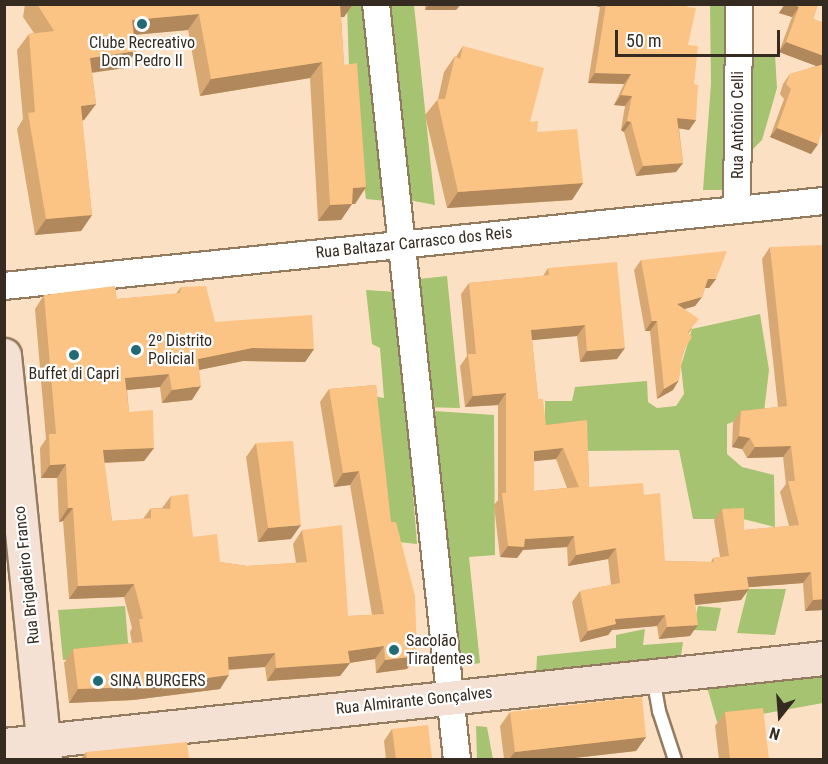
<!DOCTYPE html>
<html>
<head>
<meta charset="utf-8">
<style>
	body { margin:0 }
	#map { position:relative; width:828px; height:764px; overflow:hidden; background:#fce0c3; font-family:"Roboto Condensed",sans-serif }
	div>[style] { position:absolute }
	.green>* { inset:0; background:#a6c371 }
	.roads { filter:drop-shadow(2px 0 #937b5f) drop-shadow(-2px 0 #937b5f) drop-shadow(0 2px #937b5f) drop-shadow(0 -2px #937b5f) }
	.lane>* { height:12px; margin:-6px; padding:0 6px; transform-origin:6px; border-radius:6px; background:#fff }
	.street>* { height:26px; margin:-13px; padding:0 13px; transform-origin:13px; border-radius:13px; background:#fff }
	.secondary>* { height:33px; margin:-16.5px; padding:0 16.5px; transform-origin:16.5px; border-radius:16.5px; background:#f4e1d4 }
	.wall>* { inset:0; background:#d8a872 }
	.shaded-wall>* { inset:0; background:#b0885c }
	.building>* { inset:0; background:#fbc384 }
	.dots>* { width:16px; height:16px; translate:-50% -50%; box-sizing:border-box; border:3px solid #fff; border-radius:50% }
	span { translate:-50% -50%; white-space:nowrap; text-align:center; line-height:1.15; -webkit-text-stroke:4.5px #fff; paint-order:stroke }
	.poi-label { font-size:16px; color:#352b20 }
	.left { translate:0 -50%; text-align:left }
	.street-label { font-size:16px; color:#352b20 }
	.frame { position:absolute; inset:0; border:6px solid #352b20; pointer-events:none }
	.north { position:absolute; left:750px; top:686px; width:60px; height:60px; -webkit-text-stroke:4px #fff; paint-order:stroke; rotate:197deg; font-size:16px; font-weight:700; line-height:24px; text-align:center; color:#352b20 }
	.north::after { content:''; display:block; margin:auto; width:21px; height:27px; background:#352b20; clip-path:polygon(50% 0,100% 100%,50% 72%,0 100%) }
	.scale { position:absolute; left:615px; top:30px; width:165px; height:27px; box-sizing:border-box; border:3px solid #352b20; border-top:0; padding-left:8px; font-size:18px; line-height:21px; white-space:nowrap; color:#352b20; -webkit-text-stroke:4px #fff; paint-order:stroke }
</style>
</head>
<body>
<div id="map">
	<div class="green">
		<i style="clip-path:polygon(347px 5px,363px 5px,387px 201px,366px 199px,349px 69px)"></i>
		<i style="clip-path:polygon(374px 5px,414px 5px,435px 205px,398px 198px)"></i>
		<i style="clip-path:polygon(710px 5px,729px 5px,727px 190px,703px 190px,711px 84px)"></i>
		<i style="clip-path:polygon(775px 55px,777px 88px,769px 116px,762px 140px,745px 157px,744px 57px)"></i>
		<i style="clip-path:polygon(447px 276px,460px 408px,420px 407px,409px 280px)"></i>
		<i style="clip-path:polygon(366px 290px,397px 292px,417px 544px,398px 542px,385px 527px,373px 396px,384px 398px,380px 348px,372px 344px)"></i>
		<i style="clip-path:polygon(760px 314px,769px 370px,764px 412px,727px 424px,727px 454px,742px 467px,774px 475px,775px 527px,743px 519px,693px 519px,679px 450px,586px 451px,545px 426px,545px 401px,572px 401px,575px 387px,647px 381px,648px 402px,657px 408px,676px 406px,684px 394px,681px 366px,692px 329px)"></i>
		<i style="clip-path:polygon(419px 410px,494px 415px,495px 555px,469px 557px,480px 663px,446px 669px)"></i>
		<i style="clip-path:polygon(748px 589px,786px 589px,775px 635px,737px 633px)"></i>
		<i style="clip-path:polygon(125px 606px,129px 654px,63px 660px,58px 610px)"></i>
		<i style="clip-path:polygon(698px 606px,721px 608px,716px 631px,693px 630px)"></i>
		<i style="clip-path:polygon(645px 629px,643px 645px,683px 642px,680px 663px,536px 676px,537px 656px,616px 648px,616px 635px)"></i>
		<i style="clip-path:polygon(823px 661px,823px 703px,717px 722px,703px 673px)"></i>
		<i style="clip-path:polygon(476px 726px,487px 727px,493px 759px,477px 759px)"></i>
	</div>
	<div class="roads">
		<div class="lane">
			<i style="left:653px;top:677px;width:35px;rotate:80deg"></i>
			<i style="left:659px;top:711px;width:52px;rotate:71.9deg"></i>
		</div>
		<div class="street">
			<i style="left:376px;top:4px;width:760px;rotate:83.88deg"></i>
			<i style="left:737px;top:210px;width:206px;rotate:-89.4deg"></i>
			<i style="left:4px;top:286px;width:824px;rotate:-5.92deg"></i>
		</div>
		<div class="secondary">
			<i style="left:4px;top:355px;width:407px;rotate:84.2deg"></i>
			<i style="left:4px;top:745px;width:825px;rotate:-6.06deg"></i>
		</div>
	</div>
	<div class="wall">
		<i style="clip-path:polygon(25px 4px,353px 4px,344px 17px,341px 17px,344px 65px,366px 187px,355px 204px,352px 204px,341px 220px,318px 221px,310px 78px,200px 96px,188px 30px,134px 35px,125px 68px,92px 73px,96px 104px,84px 120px,82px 121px,92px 215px,81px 231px,35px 235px,17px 129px,23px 119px,17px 50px,29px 34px,34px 33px,23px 17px)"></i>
		<i style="clip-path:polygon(425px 4px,461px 4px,456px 10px,425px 10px)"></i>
		<i style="clip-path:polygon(588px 4px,687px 4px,688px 45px,694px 84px,696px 120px,689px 130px,679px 128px,683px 163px,676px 172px,636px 176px,624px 132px,621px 130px,625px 106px,614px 105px,624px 84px,588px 83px,600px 7px)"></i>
		<i style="clip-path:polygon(785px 4px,818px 4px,813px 19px,824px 23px,824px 132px,821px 131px,818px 144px,811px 154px,770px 137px,784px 99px,780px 94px,783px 84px,790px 74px,817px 66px,779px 52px,792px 17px,779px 13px)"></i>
		<i style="clip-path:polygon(463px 46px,530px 122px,537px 132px,583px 183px,572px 200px,447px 208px,425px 115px,438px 99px,444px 72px,455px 56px,456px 57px)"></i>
		<i style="clip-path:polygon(evenodd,770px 247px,824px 610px,805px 611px,803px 583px,749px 587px,749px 589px,741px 600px,695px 605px,690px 636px,659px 639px,657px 626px,612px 630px,608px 635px,580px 642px,572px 602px,580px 591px,611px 585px,608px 559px,568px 566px,567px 547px,523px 550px,517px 558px,500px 557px,494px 505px,498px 500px,498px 405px,465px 407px,460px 366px,467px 356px,461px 294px,469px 283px,543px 276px,548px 268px,617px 359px,580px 362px,577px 336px,532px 340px,538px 399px,546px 425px,587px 420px,589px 487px,644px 495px,665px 561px,711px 562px,713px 558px,720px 557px,714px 520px,722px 509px,744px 530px,789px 526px,780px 492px,786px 484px,783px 457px,747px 458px,742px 449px,732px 447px,733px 423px,741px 411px,778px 407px,762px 259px,770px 247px,556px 459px,567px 488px,534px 491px,534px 461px,556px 459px)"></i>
		<i style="clip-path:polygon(641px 260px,716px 279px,709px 288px,705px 288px,702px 297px,695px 306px,685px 309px,692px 329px,689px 333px,673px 390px,657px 399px,650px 331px,645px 331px,634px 270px)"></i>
		<i style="clip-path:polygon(181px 287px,215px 322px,314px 349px,305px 362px,243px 361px,199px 370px,192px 400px,162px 403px,160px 387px,127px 390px,129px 412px,154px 448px,144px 461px,104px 463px,112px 521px,143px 519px,151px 508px,162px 508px,171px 496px,193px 537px,220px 562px,247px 566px,296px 563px,293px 544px,302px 530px,348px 616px,372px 615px,350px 485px,334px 487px,320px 402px,329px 389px,376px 385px,407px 669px,376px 673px,375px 659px,350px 663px,340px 676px,267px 681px,265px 667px,229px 670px,220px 689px,133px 700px,69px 703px,64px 663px,73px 649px,132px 643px,130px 632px,132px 628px,124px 597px,69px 599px,63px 521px,59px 522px,57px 478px,41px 478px,40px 448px,46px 439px,35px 309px,44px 295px,117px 299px,176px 294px)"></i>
		<i style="clip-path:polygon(256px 443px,291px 539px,258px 542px,246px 457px)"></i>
		<i style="clip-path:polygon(510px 712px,646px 737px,636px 751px,565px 759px,504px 759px,500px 726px)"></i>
		<i style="clip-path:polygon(725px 712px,769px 759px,719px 759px,715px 726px)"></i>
		<i style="clip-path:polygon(392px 729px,432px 759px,386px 759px,384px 741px)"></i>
		<i style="clip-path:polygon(86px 752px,189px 759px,81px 759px)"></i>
	</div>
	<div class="shaded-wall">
		<i style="clip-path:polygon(338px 4px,353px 4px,344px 17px,328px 18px)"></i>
		<i style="clip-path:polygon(429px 4px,461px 4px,456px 10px,425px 10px)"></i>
		<i style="clip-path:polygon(588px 4px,602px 4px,600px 7px)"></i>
		<i style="clip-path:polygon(785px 4px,791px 4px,799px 7px,792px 17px,779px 13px)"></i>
		<i style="clip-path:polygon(199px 14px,188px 30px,120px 36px,132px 20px)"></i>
		<i style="clip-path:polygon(786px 42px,824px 56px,824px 69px,779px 52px)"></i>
		<i style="clip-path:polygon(136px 51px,125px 68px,79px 74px,90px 58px)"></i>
		<i style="clip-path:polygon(322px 62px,310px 78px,200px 96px,211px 79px)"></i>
		<i style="clip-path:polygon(595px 73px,631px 74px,624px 84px,588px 83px)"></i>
		<i style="clip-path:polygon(621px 95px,632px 96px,625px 106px,614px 105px)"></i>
		<i style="clip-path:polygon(96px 104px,84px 120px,69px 122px,81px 106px)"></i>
		<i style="clip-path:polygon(677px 118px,696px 120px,689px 130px,670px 127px)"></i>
		<i style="clip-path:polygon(627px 121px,631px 122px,624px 132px,621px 130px)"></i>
		<i style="clip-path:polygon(777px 128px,818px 144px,811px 154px,770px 137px)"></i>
		<i style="clip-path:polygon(683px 163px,676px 172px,636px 176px,643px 166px)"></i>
		<i style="clip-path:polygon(583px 183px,572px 200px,447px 208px,458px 192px)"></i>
		<i style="clip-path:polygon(366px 187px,355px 204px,342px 204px,352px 204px,341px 220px,318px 221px,330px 205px,353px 188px)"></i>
		<i style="clip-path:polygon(92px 215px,81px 231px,35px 235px,46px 219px)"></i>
		<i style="clip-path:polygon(708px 279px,716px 279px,709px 288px,702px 288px)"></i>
		<i style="clip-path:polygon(702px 297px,695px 306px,670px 313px,677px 304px)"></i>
		<i style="clip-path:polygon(652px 321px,657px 321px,650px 331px,645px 331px)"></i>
		<i style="clip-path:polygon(585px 325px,577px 336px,523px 341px,531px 330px)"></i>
		<i style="clip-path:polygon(252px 348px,314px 349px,305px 362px,243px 361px,189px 372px,198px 359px)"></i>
		<i style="clip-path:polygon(625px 348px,617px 359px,580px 362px,587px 351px)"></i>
		<i style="clip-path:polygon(169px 374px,160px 387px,116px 391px,125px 378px)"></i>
		<i style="clip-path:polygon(679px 380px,673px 390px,657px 399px,664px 389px)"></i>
		<i style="clip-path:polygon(201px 386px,192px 400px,162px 403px,172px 390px)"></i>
		<i style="clip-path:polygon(506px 393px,498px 405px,465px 407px,473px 396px)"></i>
		<i style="clip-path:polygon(739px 436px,750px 438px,742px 449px,732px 447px)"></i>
		<i style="clip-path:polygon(791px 446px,783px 457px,747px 458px,755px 447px)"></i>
		<i style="clip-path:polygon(154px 448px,144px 461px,93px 463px,103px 450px)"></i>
		<i style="clip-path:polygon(563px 448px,556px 459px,526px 462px,534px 451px)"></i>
		<i style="clip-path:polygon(66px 464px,57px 478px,41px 478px,50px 465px)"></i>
		<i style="clip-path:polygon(359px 471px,350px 485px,334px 487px,343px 473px)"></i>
		<i style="clip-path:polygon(68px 508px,73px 508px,63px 521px,59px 522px)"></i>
		<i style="clip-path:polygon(301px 525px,291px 539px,258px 542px,268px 528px)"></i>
		<i style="clip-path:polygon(574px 536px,567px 547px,523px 550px,517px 558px,500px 557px,508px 546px,525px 539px)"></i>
		<i style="clip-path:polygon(616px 548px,608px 559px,568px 566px,576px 555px)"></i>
		<i style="clip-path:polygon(811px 572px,803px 583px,739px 588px,747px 577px)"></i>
		<i style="clip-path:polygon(134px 584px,124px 597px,69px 599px,78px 586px)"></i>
		<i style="clip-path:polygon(749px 589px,741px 600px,686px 606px,694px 594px)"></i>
		<i style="clip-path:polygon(824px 599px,824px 610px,805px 611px,813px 600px)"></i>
		<i style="clip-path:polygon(665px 615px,657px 626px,612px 630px,608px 635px,580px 642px,588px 631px,615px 619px)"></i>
		<i style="clip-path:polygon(698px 625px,690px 636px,659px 639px,667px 627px)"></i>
		<i style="clip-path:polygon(384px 646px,375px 659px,348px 663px,350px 663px,340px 676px,267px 681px,276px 668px,348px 651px)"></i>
		<i style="clip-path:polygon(275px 653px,265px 667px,219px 670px,228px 657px)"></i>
		<i style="clip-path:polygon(417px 656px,407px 669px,376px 673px,385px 660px)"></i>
		<i style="clip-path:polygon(229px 675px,220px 689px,133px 700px,69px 703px,78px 689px)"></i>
		<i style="clip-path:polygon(646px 737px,636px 751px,565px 759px,509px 759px,515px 752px)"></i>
	</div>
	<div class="building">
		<i style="clip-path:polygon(37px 4px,340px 4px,344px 65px,357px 63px,366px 187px,353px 188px,352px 204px,330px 205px,322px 62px,211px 79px,199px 14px,132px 20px,136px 51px,90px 58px,96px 104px,81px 106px,92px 215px,46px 219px,28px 113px,35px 112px,29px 34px,54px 31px)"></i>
		<i style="clip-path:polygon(606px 4px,687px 4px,687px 7px,696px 8px,688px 45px,698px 46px,694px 84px,698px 85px,696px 120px,677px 118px,683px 163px,643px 166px,631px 122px,627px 121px,632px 96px,621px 95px,631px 74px,595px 73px)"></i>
		<i style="clip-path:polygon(791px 4px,818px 4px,813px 19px,824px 23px,824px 56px,786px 42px,799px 7px)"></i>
		<i style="clip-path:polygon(463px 46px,544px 68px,530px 122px,538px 121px,537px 132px,577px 129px,583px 183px,458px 192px,437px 99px,445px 99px,455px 56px,460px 59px)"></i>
		<i style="clip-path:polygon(824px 64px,824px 125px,818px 144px,777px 128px,791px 89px,786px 84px,790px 74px)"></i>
		<i style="clip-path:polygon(evenodd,824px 245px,824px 599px,813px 600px,811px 572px,747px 577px,749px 589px,694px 594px,698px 625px,667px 627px,665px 615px,615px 619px,616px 624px,588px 631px,580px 591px,620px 583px,616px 548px,576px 555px,574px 536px,525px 539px,524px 547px,508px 546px,502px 493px,506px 493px,506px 393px,473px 396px,468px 354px,476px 354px,469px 283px,549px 275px,548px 268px,617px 262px,625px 348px,587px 351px,585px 325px,531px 330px,538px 399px,543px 399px,546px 425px,587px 420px,589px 487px,643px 483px,644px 495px,660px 493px,665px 561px,714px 562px,713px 558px,729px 556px,722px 509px,744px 508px,744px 530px,799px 525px,788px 481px,795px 481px,791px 446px,755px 447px,750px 438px,739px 436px,741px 411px,787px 406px,770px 247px,824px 245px,563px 448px,579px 487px,534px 491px,534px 451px,563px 448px)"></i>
		<i style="clip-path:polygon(727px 251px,716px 279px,708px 279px,702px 297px,677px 304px,699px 319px,688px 332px,692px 337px,683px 352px,679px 380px,664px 389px,657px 321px,652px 321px,641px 260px)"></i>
		<i style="clip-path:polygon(115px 286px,117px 299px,180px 293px,181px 287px,206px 286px,215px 322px,312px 315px,314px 349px,252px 348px,198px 359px,201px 386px,172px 390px,169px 374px,125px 378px,129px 412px,153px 410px,154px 448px,103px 450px,112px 521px,151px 518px,151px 508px,170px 509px,171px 496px,188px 494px,193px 537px,217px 534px,220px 562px,247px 566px,307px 562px,302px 530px,342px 525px,348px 616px,384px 614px,359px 471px,343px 473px,329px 389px,376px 385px,391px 522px,396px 522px,415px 596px,417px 656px,385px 660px,384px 646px,348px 651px,350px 663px,276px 668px,275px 653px,228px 657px,229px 675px,142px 687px,78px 689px,73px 649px,143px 642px,139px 619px,143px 619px,134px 584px,78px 586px,73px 508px,68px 508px,66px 464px,50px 465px,49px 434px,56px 434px,44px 295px)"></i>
		<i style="clip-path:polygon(293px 441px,301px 525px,268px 528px,256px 443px)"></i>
		<i style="clip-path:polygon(642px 697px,646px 737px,515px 752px,510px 712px)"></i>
		<i style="clip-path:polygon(763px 708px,769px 759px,730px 759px,725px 712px)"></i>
		<i style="clip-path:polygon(428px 725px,432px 759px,396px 759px,392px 729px)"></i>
		<i style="clip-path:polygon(187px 742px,189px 759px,87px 759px,86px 752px)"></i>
	</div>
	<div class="dots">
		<i style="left:142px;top:24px;background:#216b75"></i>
		<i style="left:136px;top:350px;background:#216b75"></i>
		<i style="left:74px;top:355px;background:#216b75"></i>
		<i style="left:394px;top:650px;background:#216b75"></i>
		<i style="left:98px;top:681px;background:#216b75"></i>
	</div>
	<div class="poi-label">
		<span style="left:142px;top:52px">Clube Recreativo<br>Dom Pedro II</span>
		<span class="left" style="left:148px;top:350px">2º Distrito<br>Policial</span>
		<span style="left:74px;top:374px">Buffet di Capri</span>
		<span class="left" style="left:406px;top:650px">Sacolão<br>Tiradentes</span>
		<span class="left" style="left:110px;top:681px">SINA BURGERS</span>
	</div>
	<div class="street-label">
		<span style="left:738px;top:125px;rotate:-90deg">Rua Antônio Celli</span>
		<span style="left:414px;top:243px;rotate:-6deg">Rua Baltazar Carrasco dos Reis</span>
		<span style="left:27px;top:575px;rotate:-96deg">Rua Brigadeiro Franco</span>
		<span style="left:414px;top:701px;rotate:-6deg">Rua Almirante Gonçalves</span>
	</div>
	<div class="frame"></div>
	<div class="north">N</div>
	<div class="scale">50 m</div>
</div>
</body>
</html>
